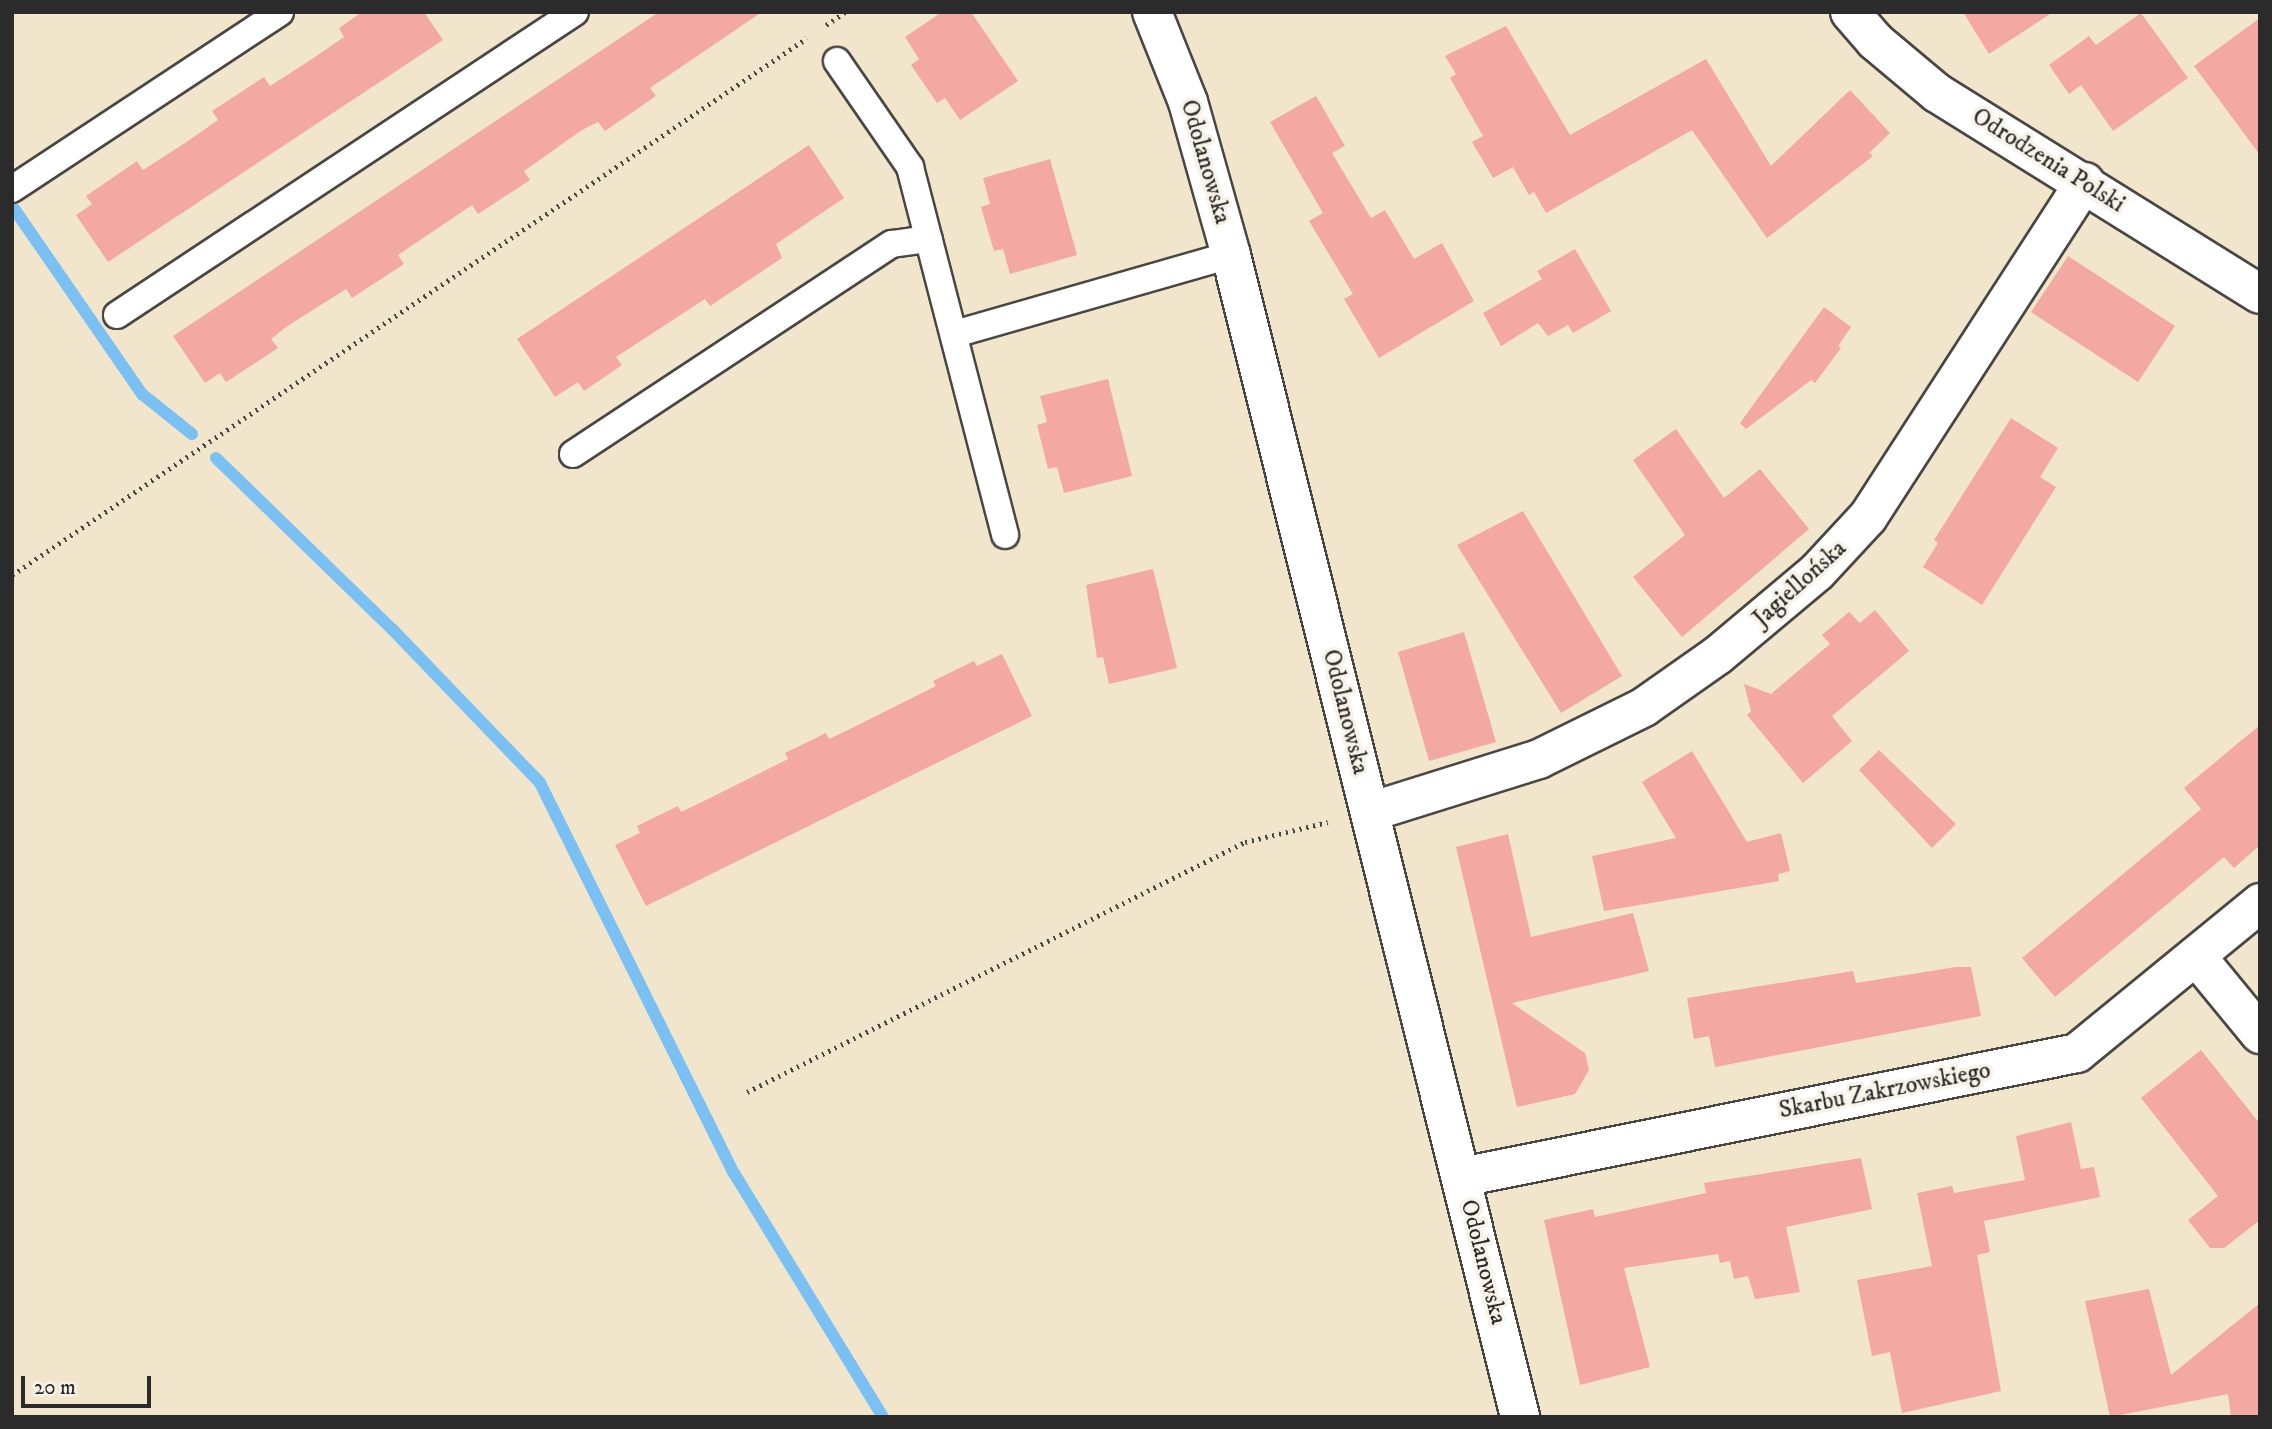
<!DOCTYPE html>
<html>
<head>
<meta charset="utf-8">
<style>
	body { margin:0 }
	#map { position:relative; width:2272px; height:1429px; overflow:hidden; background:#f1e6cc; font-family:"IM FELL DW Pica",serif }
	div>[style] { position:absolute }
	.stream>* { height:12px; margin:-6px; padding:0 6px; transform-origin:6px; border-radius:6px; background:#7bc0f2 }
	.building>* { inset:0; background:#f3a8a1 }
	.path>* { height:4.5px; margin-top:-2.25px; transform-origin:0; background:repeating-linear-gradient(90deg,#494743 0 2px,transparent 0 7px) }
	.roads { filter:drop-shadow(2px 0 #494743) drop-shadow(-2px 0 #494743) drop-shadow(0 2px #494743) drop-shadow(0 -2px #494743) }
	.service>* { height:26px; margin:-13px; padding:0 13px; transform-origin:13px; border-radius:13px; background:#fff }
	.minor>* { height:38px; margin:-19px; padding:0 19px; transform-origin:19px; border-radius:19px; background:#fff }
	.tertiary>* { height:38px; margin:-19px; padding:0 19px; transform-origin:19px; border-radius:19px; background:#fff }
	span { translate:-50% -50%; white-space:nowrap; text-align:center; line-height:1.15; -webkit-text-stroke:7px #f7f3e8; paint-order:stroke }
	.street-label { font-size:24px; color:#2b2b2b }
	.frame { position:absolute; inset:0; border:14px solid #2b2b2b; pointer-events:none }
	.scale { position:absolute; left:21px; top:1376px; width:130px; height:32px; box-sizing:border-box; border:4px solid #2b2b2b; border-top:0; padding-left:9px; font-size:21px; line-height:24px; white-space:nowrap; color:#2b2b2b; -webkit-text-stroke:5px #f7f3e8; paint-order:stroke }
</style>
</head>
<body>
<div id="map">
	<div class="stream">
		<i style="left:15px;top:210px;width:224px;rotate:55.4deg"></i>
		<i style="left:142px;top:394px;width:64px;rotate:38.7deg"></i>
		<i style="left:216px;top:458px;width:247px;rotate:44.2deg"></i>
		<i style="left:393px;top:630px;width:212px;rotate:46.1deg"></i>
		<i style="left:540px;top:783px;width:436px;rotate:63.6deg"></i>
		<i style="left:734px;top:1173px;width:286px;rotate:58.6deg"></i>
	</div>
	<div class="building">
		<i style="clip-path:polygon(362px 12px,424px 12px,443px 40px,108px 262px,76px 215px,92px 204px,86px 196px,137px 161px,143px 170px,185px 143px,218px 120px,212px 111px,264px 77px,270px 86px,312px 59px,344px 37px,339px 28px)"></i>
		<i style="clip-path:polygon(659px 12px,762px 12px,650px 88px,656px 96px,605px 131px,598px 122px,582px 130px,524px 171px,530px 180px,478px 214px,472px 205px,398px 255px,404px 264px,352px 298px,346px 289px,286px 327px,271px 339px,278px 348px,226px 382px,220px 373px,205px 383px,173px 336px)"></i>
		<i style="clip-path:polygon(942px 12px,971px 12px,1018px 81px,960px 120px,945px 98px,937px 103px,911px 65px,919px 59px,905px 37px)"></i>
		<i style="clip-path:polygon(1963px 12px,2053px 12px,1989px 54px)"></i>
		<i style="clip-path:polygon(2141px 13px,2188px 78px,2113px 131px,2081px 85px,2069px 94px,2049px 65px,2089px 36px,2096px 45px)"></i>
		<i style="clip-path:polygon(2260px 18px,2260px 155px,2194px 66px)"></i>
		<i style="clip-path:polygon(1506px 26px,1570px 135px,1706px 59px,1771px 166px,1850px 90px,1890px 133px,1869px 153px,1873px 156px,1767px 238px,1692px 130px,1546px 213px,1534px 192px,1529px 195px,1513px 167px,1493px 178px,1472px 142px,1483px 136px,1450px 78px,1456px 74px,1445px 56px)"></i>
		<i style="clip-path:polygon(1316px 96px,1345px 146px,1332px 153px,1371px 218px,1385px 210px,1414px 259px,1442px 243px,1474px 301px,1379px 358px,1344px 299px,1353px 294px,1309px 221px,1323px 213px,1270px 122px)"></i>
		<i style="clip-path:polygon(809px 145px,844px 198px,776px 244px,782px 258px,710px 306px,705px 299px,616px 357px,622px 365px,584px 391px,578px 382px,555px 397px,517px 339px)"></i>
		<i style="clip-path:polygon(1050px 159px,1077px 255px,1010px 274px,1003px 249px,994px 251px,981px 207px,990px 204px,983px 178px)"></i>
		<i style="clip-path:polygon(1575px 249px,1611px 311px,1573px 333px,1568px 325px,1548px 336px,1538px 323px,1501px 346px,1483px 313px,1542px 279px,1537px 271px)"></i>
		<i style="clip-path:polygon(2068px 256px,2175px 326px,2138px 382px,2031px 312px)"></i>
		<i style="clip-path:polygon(1824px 307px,1851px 327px,1838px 346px,1841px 348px,1815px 383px,1811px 380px,1746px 429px,1740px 423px)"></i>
		<i style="clip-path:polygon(1108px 379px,1132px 476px,1064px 493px,1057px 467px,1048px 469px,1037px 425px,1047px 422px,1040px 396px)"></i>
		<i style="clip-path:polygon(2011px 418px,2058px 448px,2040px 477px,2056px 487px,1982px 605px,1923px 567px,1938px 543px,1934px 540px)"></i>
		<i style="clip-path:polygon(1676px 429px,1724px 498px,1760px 469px,1809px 529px,1682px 637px,1633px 577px,1685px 535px,1633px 460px)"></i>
		<i style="clip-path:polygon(1523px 511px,1622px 676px,1561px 713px,1457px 545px)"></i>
		<i style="clip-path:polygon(1153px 569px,1177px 668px,1109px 684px,1103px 657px,1097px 658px,1086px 585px)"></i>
		<i style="clip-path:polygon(1875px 610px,1909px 651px,1832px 716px,1852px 741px,1803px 783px,1747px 715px,1751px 711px,1744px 684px,1771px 694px,1830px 644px,1822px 635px,1849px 612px,1860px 623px)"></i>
		<i style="clip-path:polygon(1464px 632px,1496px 742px,1429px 761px,1398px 652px)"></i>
		<i style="clip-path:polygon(1002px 654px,1032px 716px,646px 906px,615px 845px,640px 833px,637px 826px,678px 806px,681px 812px,706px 800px,788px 759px,785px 753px,826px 733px,829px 739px,854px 727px,936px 686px,933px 681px,974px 661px,977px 666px)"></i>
		<i style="clip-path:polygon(2260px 725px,2260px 845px,2234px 868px,2224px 857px,2055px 997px,2022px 958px,2201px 809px,2184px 788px)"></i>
		<i style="clip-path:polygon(1879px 750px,1956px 824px,1932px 848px,1859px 770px)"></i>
		<i style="clip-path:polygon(1692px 751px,1747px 842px,1781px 833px,1790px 871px,1778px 874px,1779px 881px,1604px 911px,1592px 856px,1676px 838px,1642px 782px)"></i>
		<i style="clip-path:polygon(1508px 834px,1531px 937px,1633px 913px,1649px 971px,1512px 1003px,1585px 1053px,1589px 1070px,1575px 1094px,1517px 1107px,1456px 847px)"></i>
		<i style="clip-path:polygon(1956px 967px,1971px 967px,1981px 1016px,1715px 1067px,1709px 1036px,1694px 1039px,1687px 998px,1853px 971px,1856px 983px)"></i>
		<i style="clip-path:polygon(2201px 1050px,2260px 1124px,2260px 1220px,2224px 1248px,2210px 1248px,2188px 1220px,2218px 1196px,2141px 1098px)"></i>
		<i style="clip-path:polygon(2071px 1122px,2081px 1169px,2094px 1167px,2100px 1197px,1984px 1221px,1990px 1252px,1977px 1255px,2001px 1391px,1902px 1413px,1890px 1352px,1872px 1356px,1857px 1280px,1932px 1266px,1917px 1193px,1952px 1186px,1954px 1193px,2025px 1180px,2016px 1136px)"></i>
		<i style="clip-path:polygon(1861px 1158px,1872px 1209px,1786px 1227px,1800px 1292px,1755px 1299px,1748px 1276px,1734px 1279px,1730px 1261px,1720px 1263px,1718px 1254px,1624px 1268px,1650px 1367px,1580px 1385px,1544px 1220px,1593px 1209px,1595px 1217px,1706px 1193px,1704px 1183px)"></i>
		<i style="clip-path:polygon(2149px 1289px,2171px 1375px,2260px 1303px,2260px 1417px,2231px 1417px,2228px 1394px,2110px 1417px,2085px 1301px)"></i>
	</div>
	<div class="path">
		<i style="left:826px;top:25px;width:23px;rotate:-34deg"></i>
		<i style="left:12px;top:575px;width:959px;rotate:-34.04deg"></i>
		<i style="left:747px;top:1092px;width:557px;rotate:-26.66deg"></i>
		<i style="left:1245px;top:842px;width:85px;rotate:-13.5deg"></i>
	</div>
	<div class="roads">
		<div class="service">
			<i style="left:837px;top:61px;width:129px;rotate:55.4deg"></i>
			<i style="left:910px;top:167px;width:380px;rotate:75.5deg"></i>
			<i style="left:12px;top:189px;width:321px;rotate:-33.4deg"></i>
			<i style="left:117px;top:315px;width:549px;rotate:-33.49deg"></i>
			<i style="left:955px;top:334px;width:287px;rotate:-16deg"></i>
			<i style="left:573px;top:454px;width:382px;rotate:-33.4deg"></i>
			<i style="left:892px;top:244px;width:37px;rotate:-8deg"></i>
		</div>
		<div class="minor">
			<i style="left:1850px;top:12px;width:38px;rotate:49deg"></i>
			<i style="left:1875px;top:41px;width:81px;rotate:40deg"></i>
			<i style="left:1937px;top:93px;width:380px;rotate:31.9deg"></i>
			<i style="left:1370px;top:812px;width:177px;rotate:-17.4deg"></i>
			<i style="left:1539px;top:759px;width:117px;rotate:-26.3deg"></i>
			<i style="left:1644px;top:707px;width:90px;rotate:-35.1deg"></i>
			<i style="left:1718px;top:655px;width:129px;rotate:-40deg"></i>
			<i style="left:1817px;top:572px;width:75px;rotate:-47.2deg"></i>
			<i style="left:1868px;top:517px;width:399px;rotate:-57.1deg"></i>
			<i style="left:2196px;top:956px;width:101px;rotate:50.6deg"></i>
			<i style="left:1462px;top:1177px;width:627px;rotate:-11.4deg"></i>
			<i style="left:2077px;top:1053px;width:237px;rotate:-39.3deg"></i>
		</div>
		<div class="tertiary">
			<i style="left:1152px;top:12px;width:97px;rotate:68.2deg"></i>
			<i style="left:1188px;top:102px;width:159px;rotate:74.3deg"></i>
			<i style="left:1231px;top:255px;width:1197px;rotate:76.03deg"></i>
		</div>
	</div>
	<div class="street-label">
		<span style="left:2048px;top:161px;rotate:32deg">Odrodzenia Polski</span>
		<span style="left:1205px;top:162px;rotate:74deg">Odolanowska</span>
		<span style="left:1800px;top:584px;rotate:-42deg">Jagiellońska</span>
		<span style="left:1345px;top:712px;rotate:76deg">Odolanowska</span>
		<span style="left:1885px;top:1091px;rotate:-11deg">Skarbu Zakrzowskiego</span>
		<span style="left:1483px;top:1262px;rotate:76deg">Odolanowska</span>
	</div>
	<div class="frame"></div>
	<div class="scale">20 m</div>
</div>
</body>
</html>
